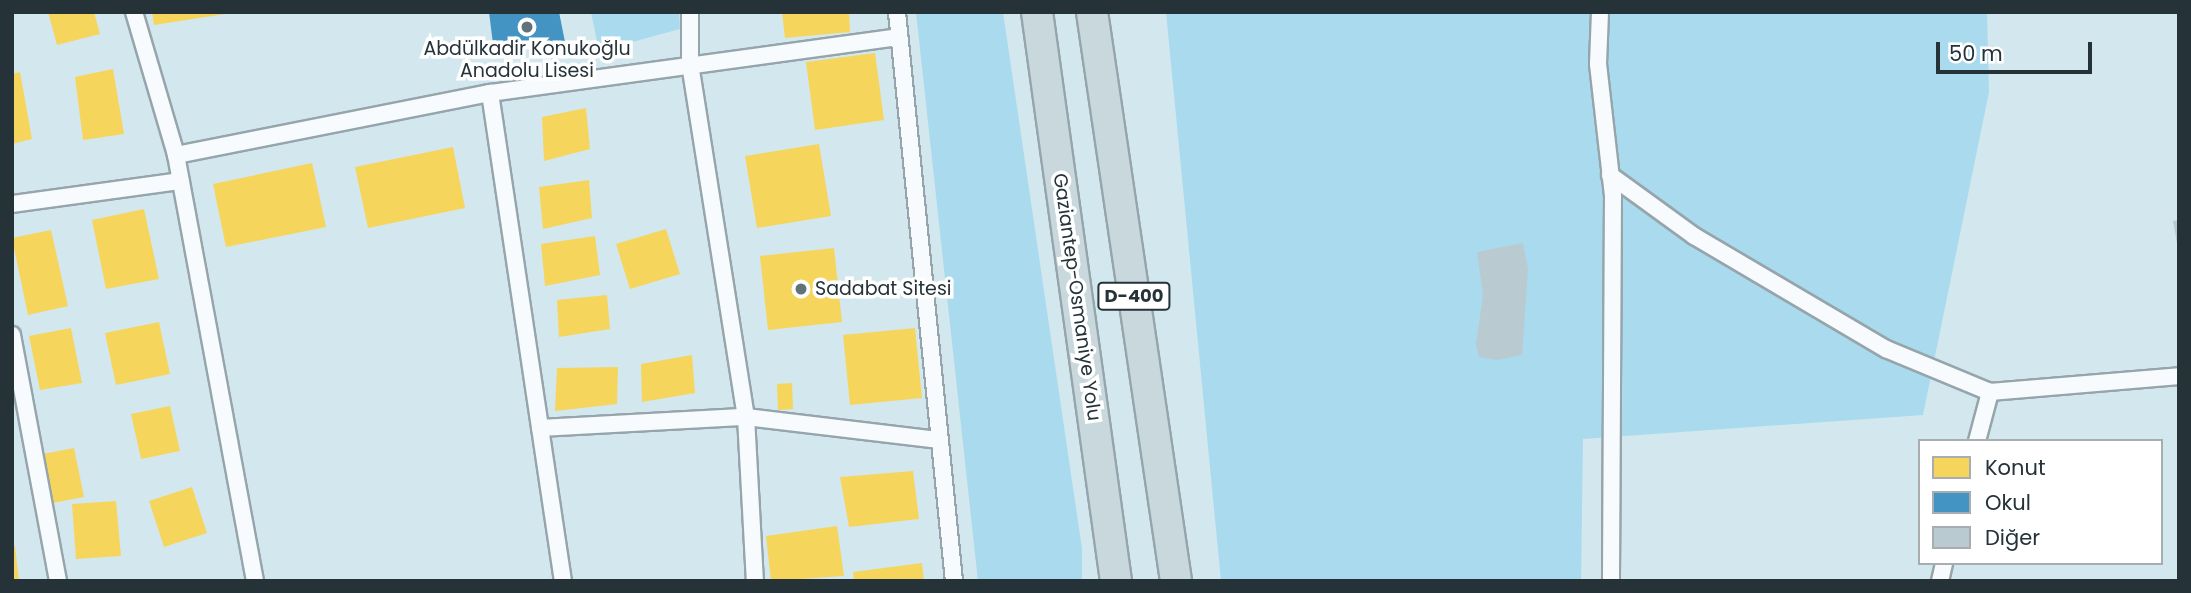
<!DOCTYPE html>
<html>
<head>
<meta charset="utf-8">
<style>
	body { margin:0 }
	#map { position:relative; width:2191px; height:593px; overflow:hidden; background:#d3e7ef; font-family:Poppins,sans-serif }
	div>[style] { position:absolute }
	.green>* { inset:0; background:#aadaed }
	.homes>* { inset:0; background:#f6d55c }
	.schools>* { inset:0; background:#4393c3 }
	.building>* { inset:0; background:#bacad1 }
	.roads { filter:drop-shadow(2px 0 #95a5ab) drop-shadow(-2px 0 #95a5ab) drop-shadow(0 2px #95a5ab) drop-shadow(0 -2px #95a5ab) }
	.street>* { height:16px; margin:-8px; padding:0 8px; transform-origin:8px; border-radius:8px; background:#f8fbfd }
	.highway>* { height:30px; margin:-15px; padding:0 15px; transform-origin:15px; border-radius:15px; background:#c9d8dc }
	.dots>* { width:19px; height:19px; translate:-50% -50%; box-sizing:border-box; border:4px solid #fff; border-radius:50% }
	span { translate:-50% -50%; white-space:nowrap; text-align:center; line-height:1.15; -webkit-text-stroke:7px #fff; paint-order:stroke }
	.shield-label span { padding:2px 5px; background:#fff; border:2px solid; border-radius:5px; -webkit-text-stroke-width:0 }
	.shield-label { font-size:18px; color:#253339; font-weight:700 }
	.poi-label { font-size:19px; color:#253339 }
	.left { translate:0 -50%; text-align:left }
	.street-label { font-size:19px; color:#253339 }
	.frame { position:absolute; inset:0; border:14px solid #253339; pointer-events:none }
	.legend { position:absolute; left:1918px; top:439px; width:245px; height:126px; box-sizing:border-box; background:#fff; border:2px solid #a8adb0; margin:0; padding:9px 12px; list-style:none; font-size:21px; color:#253339 }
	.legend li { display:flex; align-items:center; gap:14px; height:35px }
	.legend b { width:35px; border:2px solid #a8adb0 }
	.scale { position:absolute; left:1936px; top:42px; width:156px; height:32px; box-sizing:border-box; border:4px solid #253339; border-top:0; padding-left:9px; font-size:21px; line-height:24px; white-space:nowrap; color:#253339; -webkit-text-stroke:5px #fff; paint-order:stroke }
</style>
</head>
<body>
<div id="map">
	<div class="green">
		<i style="clip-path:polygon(591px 12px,679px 12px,680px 29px,599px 51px)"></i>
		<i style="clip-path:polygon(916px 12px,1003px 12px,1082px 549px,1082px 581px,978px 581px)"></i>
		<i style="clip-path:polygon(1166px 12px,1987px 12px,1989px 92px,1923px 415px,1583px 439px,1581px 581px,1221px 581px)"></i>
	</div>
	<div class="homes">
		<i style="clip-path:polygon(48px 12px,94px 12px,100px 34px,57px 45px)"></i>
		<i style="clip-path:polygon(152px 12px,225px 12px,225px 14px,154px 25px)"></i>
		<i style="clip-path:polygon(782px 12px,849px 12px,850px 32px,785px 38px)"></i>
		<i style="clip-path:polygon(875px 53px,884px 120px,815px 130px,806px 62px)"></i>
		<i style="clip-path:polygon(113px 69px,124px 134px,83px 140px,75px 77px)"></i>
		<i style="clip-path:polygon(20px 72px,32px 139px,12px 144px,12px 74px)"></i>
		<i style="clip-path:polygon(586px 108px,590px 149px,544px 161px,542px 117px)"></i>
		<i style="clip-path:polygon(819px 144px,831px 216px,757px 228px,745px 156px)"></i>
		<i style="clip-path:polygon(453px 147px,465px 208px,368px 228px,355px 167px)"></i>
		<i style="clip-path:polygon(312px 163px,326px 227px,226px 247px,213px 184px)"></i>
		<i style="clip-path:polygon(589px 180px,592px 218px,543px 229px,539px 187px)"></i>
		<i style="clip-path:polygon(144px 209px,159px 279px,106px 289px,92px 220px)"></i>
		<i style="clip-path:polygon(666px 229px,680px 274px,630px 289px,616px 244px)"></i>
		<i style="clip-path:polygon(51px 230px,68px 306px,28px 315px,12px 238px)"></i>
		<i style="clip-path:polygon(595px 236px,600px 275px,545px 286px,541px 244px)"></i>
		<i style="clip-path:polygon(834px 248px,842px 322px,768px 330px,760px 256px)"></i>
		<i style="clip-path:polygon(607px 295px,610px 329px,559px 337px,557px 300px)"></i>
		<i style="clip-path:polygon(159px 322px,170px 374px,116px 385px,105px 333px)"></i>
		<i style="clip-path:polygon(71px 328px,82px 383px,40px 390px,29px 336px)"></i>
		<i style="clip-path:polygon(915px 328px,922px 398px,850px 405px,843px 335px)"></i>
		<i style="clip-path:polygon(692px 355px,695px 393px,642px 402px,641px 364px)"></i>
		<i style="clip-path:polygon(618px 367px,617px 404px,555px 411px,557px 368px)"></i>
		<i style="clip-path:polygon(792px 383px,793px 409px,778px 410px,777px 384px)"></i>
		<i style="clip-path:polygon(170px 406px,180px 451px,141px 459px,131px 414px)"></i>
		<i style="clip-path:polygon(74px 448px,84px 497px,53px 503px,43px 454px)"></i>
		<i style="clip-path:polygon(913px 471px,919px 519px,849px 527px,840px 477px)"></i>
		<i style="clip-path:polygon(192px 487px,207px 533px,164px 547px,149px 501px)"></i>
		<i style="clip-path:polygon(116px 501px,121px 556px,76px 559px,72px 504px)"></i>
		<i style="clip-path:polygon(837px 526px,844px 576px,771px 581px,766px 536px)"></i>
		<i style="clip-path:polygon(12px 546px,15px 546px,19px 581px,12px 581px)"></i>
		<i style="clip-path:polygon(922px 563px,924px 581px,854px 581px,853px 572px)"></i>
	</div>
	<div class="schools">
		<i style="clip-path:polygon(489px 12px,559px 12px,565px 42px,494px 52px)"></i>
	</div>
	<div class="building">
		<i style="clip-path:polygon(2179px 220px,2179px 243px,2177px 243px,2173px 221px)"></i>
		<i style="clip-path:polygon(1523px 243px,1528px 269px,1522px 355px,1497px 360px,1479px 357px,1476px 344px,1483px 295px,1477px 252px)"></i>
	</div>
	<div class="roads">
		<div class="street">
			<i style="left:134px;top:12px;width:149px;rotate:73.6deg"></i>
			<i style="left:690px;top:12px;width:52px;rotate:90deg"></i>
			<i style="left:690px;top:64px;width:357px;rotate:81deg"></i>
			<i style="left:746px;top:417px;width:164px;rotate:86.9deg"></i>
			<i style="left:897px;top:12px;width:572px;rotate:84.28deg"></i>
			<i style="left:1600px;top:12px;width:52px;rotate:92.2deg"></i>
			<i style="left:1598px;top:64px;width:132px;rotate:83.5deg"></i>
			<i style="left:1613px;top:195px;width:386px;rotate:90.3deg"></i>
			<i style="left:490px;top:93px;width:493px;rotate:81.5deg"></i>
			<i style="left:1610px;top:175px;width:104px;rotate:36deg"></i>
			<i style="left:1694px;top:236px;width:223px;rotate:30.5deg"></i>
			<i style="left:1886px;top:349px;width:113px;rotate:22.5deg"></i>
			<i style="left:1990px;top:392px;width:190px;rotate:-4.8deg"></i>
			<i style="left:12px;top:204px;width:170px;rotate:-7.8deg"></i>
			<i style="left:12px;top:335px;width:250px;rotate:79.4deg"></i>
			<i style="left:540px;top:428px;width:206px;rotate:-3.1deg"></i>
			<i style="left:746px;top:417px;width:195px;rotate:6.8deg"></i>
			<i style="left:1977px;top:441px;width:51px;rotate:-75.1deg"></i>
			<i style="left:255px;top:581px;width:433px;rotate:-100.5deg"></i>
			<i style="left:176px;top:155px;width:320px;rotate:-11.2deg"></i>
			<i style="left:490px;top:93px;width:413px;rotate:-7.8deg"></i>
			<i style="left:1940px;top:581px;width:18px;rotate:-77deg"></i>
		</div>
		<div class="highway">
			<i style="left:1037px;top:12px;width:574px;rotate:82.1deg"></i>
			<i style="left:1092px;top:12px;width:575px;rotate:81.6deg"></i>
		</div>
	</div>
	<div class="dots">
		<i style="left:527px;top:27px;background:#627279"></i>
		<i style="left:801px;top:289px;background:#627279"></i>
	</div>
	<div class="shield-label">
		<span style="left:1134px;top:296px">D-400</span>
	</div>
	<div class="poi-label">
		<span style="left:527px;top:60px">Abdülkadir Konukoğlu<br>Anadolu Lisesi</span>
		<span class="left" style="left:815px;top:289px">Sadabat Sitesi</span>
	</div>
	<div class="street-label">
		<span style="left:1077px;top:297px;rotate:82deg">Gaziantep-Osmaniye Yolu</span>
	</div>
	<div class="frame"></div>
	<ul class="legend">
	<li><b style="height:19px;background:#f6d55c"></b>Konut</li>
	<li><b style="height:19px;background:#4393c3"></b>Okul</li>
	<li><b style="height:19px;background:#bacad1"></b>Diğer</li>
	</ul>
	<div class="scale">50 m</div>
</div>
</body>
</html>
